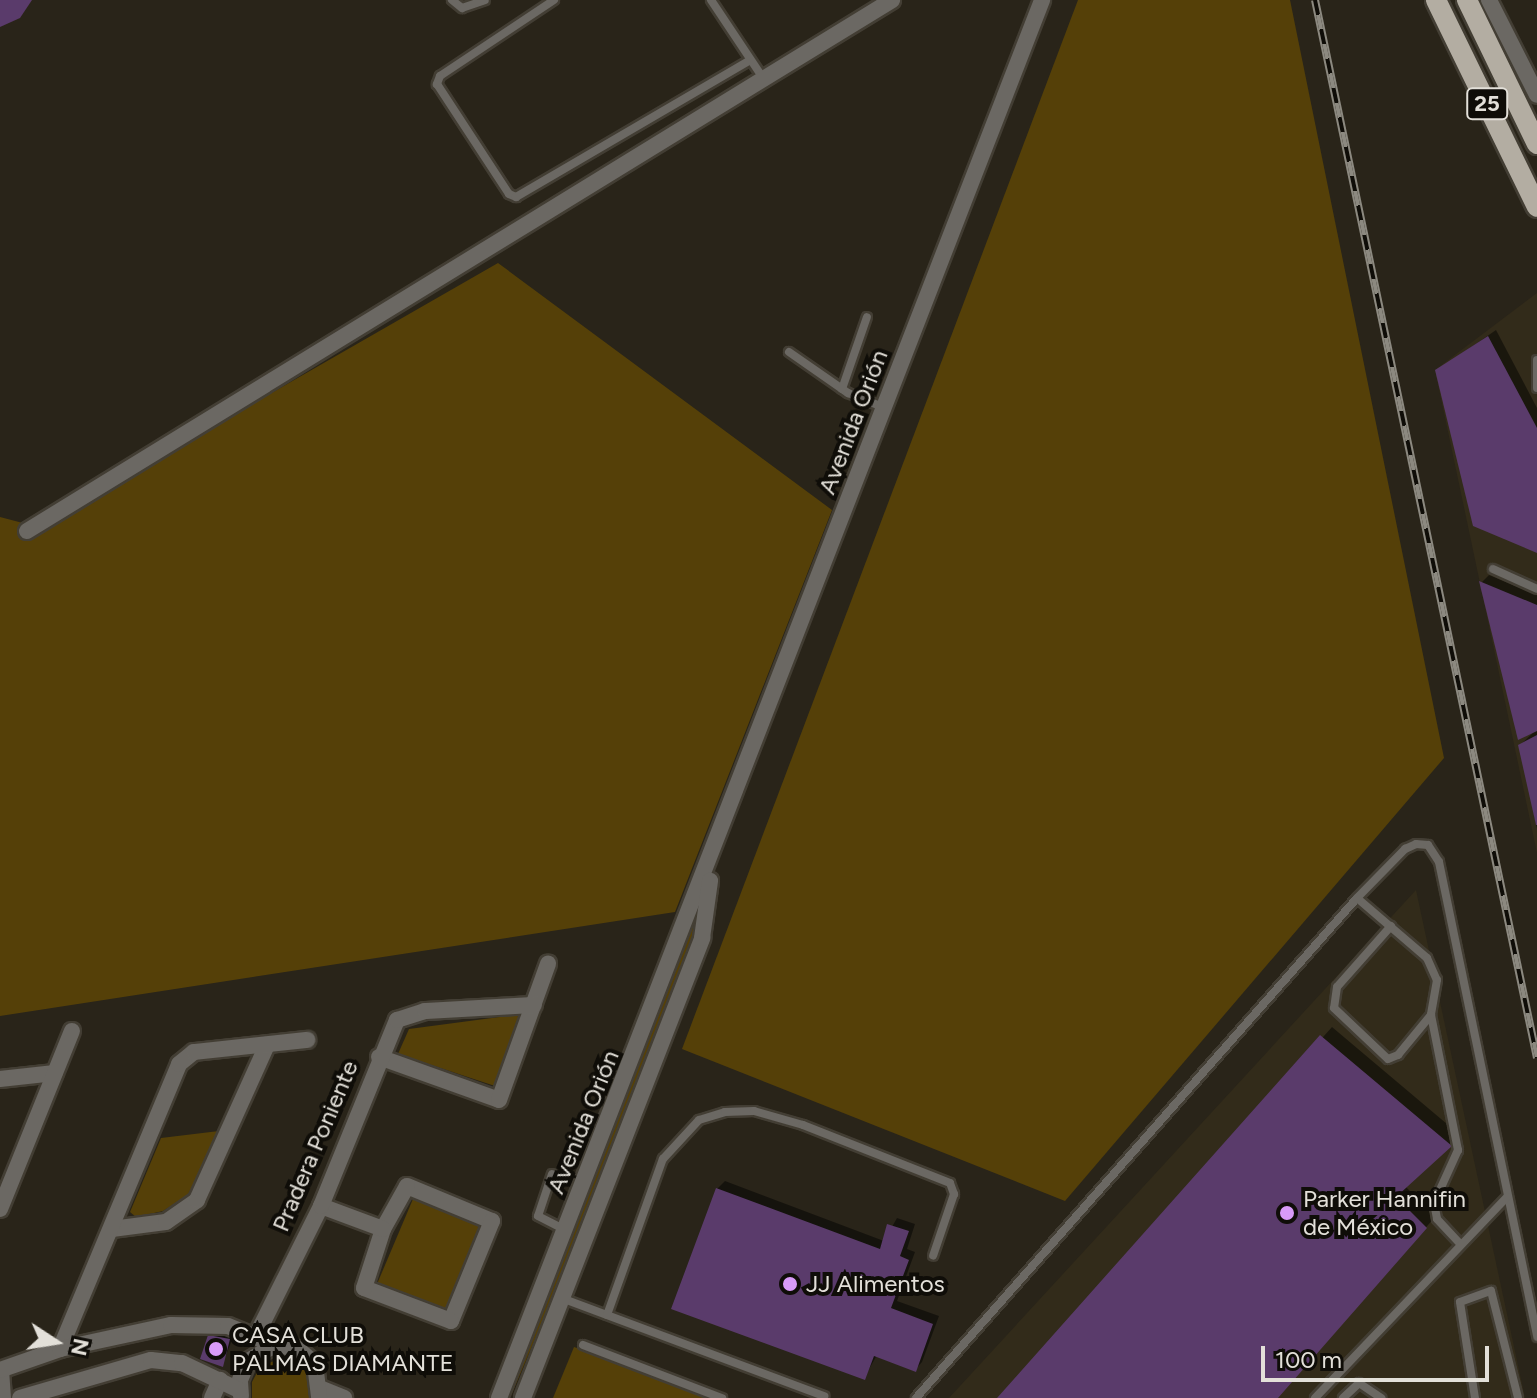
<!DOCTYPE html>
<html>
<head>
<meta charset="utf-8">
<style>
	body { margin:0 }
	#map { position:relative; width:1537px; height:1398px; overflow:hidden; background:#292419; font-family:Figtree,sans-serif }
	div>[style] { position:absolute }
	.built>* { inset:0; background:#322b1a }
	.green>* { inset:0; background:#554008 }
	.shadow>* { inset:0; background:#0007 }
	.building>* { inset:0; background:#5a3b6b }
	.roads { filter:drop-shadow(2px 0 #433e34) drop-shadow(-2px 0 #433e34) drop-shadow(0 2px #433e34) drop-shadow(0 -2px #433e34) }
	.service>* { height:8px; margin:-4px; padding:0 4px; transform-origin:4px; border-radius:4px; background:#6b6863 }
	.minor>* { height:16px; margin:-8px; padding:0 8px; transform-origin:8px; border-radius:8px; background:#6b6863 }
	.tertiary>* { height:16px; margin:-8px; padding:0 8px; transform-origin:8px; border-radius:8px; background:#6b6863 }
	.primary>* { height:20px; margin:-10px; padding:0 10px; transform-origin:10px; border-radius:10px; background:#b3ada2 }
	.rail>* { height:8px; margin-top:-4px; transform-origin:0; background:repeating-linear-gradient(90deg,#0f0d08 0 15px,#8c8980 0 30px); box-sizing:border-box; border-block:2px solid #8c8980 }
	.dots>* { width:22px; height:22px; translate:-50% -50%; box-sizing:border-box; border:4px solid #0f0d08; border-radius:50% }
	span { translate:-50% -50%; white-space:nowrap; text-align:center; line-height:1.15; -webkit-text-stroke:8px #0f0d08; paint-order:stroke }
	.shield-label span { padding:2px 6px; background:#0f0d08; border:2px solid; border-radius:6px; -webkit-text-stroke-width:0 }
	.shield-label { font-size:22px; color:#e3e0d9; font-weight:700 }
	.street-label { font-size:24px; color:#e3e0d9 }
	.poi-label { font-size:24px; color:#e3e0d9 }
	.left { translate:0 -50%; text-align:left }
	.north { position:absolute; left:16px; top:1302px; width:80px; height:80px; -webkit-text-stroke:6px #0f0d08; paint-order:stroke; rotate:102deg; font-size:22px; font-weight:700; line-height:32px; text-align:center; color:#e3e0d9 }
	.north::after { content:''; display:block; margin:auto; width:28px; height:36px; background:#e3e0d9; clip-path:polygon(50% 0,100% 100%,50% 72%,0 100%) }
	.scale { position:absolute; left:1261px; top:1346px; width:228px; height:36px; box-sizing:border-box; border:4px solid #e3e0d9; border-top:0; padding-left:10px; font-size:24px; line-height:28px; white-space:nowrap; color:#e3e0d9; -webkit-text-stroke:6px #0f0d08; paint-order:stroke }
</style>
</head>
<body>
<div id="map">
	<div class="built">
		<i style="clip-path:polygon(1537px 293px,1537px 853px,1435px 370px)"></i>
		<i style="clip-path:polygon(1416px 890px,1525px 1398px,949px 1398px)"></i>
	</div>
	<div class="green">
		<i style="clip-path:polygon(1078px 0,1290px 0,1444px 758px,1065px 1201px,682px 1049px)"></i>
		<i style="clip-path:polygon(498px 263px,832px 510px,675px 912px,0 1016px,0 517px,38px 527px)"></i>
		<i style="clip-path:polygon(692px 923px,696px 931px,581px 1231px,510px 1398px,502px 1398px)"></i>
		<i style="clip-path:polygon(522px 1014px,498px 1087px,398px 1054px,409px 1029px)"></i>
		<i style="clip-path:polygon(219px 1131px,190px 1194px,163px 1211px,136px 1217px,130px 1212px,161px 1138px)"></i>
		<i style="clip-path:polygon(413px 1199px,484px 1227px,451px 1313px,377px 1284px)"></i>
		<i style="clip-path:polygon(574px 1347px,723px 1398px,553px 1398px)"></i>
		<i style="clip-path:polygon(283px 1357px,299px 1360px,311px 1372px,315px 1398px,252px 1398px,252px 1382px,260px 1367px)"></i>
	</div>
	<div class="shadow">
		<i style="clip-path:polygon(1496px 330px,1537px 408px,1537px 551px,1437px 371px)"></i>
		<i style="clip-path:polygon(1489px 575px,1537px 595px,1537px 829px,1520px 745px,1535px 731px,1519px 738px,1482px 582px)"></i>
		<i style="clip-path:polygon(1332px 1027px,1460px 1135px,1405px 1186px,1435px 1217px,1277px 1398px,1000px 1398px)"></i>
		<i style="clip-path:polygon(725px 1181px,884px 1241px,897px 1218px,915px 1224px,907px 1249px,915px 1252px,897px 1301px,939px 1316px,922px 1362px,915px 1370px,877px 1355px,864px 1378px,717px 1189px)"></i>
		<i style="clip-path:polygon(214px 1331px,234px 1335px,222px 1365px,210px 1336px)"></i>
	</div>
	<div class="building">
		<i style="clip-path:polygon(0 0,32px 0,20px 18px,0 27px)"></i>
		<i style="clip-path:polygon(1488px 336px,1537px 428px,1537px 553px,1473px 526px,1435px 370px)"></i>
		<i style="clip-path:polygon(1479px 581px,1537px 605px,1537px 731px,1518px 740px)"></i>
		<i style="clip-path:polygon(1537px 735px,1537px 825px,1536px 825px,1518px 745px)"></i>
		<i style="clip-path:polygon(1320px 1035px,1452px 1146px,1396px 1197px,1427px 1228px,1278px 1398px,997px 1398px)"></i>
		<i style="clip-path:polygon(716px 1188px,880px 1249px,887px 1224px,909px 1231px,900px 1256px,909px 1260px,891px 1308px,933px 1324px,916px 1372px,874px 1356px,865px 1380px,671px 1309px)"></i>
		<i style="clip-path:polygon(208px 1335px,230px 1339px,223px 1367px,200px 1359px)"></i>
	</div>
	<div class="roads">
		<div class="service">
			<i style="left:452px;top:0;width:13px;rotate:39deg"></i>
			<i style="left:462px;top:8px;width:24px;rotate:-19deg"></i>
			<i style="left:554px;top:0;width:137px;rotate:146.3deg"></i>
			<i style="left:440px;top:76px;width:9px;rotate:111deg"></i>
			<i style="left:437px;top:84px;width:131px;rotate:56.8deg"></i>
			<i style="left:509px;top:194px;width:8px;rotate:23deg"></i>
			<i style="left:516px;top:197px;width:271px;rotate:-30.3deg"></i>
			<i style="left:711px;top:0;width:94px;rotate:56.3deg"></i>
			<i style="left:789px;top:352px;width:72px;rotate:34.8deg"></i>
			<i style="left:848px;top:393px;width:38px;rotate:22deg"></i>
			<i style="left:1537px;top:360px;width:28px;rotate:90deg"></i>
			<i style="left:842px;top:389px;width:76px;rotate:-70.9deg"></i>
			<i style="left:1493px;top:569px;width:48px;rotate:24.4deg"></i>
			<i style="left:1357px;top:898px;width:92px;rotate:40.6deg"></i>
			<i style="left:1427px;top:958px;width:24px;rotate:66deg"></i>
			<i style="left:1437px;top:980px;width:36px;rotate:100deg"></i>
			<i style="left:1431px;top:1015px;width:138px;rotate:78.7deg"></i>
			<i style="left:1458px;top:1150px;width:58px;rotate:114.4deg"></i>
			<i style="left:1434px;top:1203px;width:16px;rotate:79deg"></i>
			<i style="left:1437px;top:1219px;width:34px;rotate:47deg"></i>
			<i style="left:1391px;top:926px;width:81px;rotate:131.5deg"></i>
			<i style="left:1337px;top:987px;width:21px;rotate:98deg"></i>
			<i style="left:1334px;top:1008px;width:74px;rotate:43.4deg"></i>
			<i style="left:1388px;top:1059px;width:11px;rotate:-22deg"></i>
			<i style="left:1398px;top:1055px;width:52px;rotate:-50.5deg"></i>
			<i style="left:552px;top:1174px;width:44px;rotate:108.4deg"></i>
			<i style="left:538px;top:1216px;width:30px;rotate:27deg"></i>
			<i style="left:564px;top:1299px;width:278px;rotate:20.5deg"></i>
			<i style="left:607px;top:1315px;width:166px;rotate:-70.3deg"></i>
			<i style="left:663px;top:1159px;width:53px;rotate:-47.3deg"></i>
			<i style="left:699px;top:1120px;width:27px;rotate:-17deg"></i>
			<i style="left:725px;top:1112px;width:29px;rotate:-2deg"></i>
			<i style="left:754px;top:1111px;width:51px;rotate:15.9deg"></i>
			<i style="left:803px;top:1125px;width:158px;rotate:21.5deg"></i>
			<i style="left:950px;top:1183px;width:12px;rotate:70deg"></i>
			<i style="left:954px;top:1194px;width:65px;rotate:108.7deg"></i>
			<i style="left:583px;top:1345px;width:149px;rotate:20.9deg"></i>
			<i style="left:916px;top:1398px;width:667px;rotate:-48.59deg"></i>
			<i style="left:1357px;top:898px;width:69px;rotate:-45.6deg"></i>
			<i style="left:1405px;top:849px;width:12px;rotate:-24deg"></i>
			<i style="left:1416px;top:844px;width:12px;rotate:5deg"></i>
			<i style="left:1428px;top:845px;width:20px;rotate:57deg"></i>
			<i style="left:1439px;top:862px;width:485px;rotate:78.3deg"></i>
			<i style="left:1315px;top:1398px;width:278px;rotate:-46.3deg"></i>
			<i style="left:1343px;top:1398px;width:22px;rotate:-43deg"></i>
			<i style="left:1359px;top:1383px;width:27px;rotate:34deg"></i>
			<i style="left:1475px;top:1398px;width:97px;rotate:-98.9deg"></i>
			<i style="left:1460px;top:1302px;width:33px;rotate:-20deg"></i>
			<i style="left:1491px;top:1291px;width:110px;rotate:75.8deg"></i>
		</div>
		<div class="minor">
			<i style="left:1489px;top:0;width:106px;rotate:63.2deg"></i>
			<i style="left:27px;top:531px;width:1015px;rotate:-31.54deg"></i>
			<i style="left:379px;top:1057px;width:127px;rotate:19.7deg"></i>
			<i style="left:499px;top:1100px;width:145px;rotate:-70.2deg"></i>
			<i style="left:0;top:1079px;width:55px;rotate:-6.2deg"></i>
			<i style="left:407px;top:1186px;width:92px;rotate:22.4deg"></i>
			<i style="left:492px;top:1221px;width:108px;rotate:112.3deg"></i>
			<i style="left:451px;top:1321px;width:93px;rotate:-159.2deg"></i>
			<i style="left:364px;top:1288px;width:62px;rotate:-72.1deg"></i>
			<i style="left:383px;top:1229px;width:49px;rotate:-60.8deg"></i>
			<i style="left:321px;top:1206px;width:66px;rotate:20.4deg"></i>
			<i style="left:0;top:1209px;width:192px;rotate:-68deg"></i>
			<i style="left:112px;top:1229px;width:54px;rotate:-7.4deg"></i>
			<i style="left:166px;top:1222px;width:38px;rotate:-35deg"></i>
			<i style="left:197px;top:1200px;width:170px;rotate:-65.7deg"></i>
			<i style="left:257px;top:1334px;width:143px;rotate:-63.4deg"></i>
			<i style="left:321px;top:1206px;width:201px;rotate:-67.8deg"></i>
			<i style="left:397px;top:1020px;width:29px;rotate:-18deg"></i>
			<i style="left:425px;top:1011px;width:109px;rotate:-3.2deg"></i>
			<i style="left:60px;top:1349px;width:309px;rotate:-67.3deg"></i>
			<i style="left:179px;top:1064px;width:19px;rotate:-39deg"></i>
			<i style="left:194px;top:1052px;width:114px;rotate:-6.1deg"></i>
			<i style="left:1px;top:1370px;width:28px;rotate:86deg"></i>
			<i style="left:212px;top:1398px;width:20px;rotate:-66deg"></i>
		</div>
		<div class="tertiary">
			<i style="left:0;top:1370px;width:64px;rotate:-19.3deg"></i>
			<i style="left:60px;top:1349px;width:114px;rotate:-12.2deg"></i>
			<i style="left:171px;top:1325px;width:57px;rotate:1deg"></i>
			<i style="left:228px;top:1326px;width:51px;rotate:22deg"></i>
			<i style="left:322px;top:1389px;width:24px;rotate:22deg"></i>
			<i style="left:241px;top:1396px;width:16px;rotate:-94deg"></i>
			<i style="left:240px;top:1380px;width:21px;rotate:-67deg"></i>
			<i style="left:248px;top:1361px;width:31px;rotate:-31deg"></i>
			<i style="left:275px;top:1345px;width:23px;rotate:10deg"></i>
			<i style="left:298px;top:1349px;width:23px;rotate:41deg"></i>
			<i style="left:315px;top:1364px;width:34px;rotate:83deg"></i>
			<i style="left:20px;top:1398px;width:136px;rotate:-16.2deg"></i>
			<i style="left:151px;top:1360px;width:31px;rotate:6deg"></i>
			<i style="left:182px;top:1363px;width:63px;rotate:25.3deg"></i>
			<i style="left:499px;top:1398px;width:1500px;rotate:-68.77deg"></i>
			<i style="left:523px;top:1398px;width:494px;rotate:-68.7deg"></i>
			<i style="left:702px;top:938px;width:58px;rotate:-82deg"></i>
		</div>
		<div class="primary">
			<i style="left:1436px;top:0;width:230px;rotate:64deg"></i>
			<i style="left:1467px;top:0;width:160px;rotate:64.1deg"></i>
		</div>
	</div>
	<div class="rail">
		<i style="left:1315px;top:0;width:1081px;rotate:78.15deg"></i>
	</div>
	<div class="dots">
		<i style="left:1287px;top:1213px;background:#d89bf8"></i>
		<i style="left:790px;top:1284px;background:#d89bf8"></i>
		<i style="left:216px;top:1349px;background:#d89bf8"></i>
	</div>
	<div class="shield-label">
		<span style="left:1487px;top:104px">25</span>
	</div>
	<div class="street-label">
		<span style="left:853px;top:422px;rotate:-69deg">Avenida Orión</span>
		<span style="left:583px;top:1122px;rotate:-68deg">Avenida Orión</span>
		<span style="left:315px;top:1146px;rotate:-67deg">Pradera Poniente</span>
	</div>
	<div class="poi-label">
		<span class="left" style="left:1303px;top:1213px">Parker Hannifin<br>de México</span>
		<span class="left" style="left:806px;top:1284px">JJ Alimentos</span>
		<span class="left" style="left:232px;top:1349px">CASA CLUB<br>PALMAS DIAMANTE</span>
	</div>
	<div class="north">N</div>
	<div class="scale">100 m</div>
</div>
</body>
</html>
